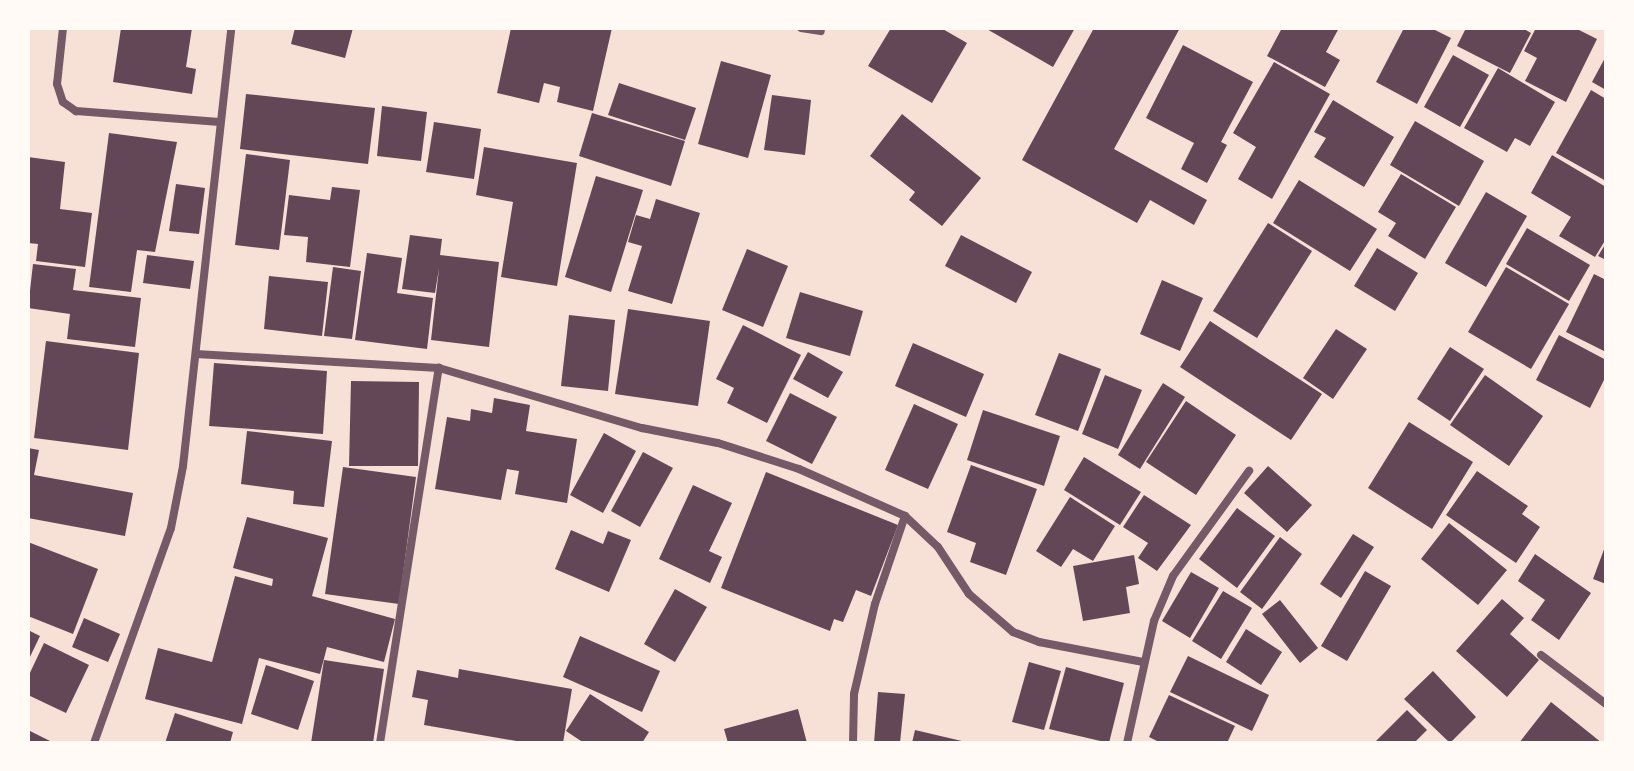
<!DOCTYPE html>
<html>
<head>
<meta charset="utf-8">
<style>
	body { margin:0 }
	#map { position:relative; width:1634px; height:771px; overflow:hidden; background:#f7e1d7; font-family:"Sofia Sans Condensed",sans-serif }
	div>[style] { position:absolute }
	.building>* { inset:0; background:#644757 }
	.minor>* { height:8px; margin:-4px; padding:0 4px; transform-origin:4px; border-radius:4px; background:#755966 }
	span { translate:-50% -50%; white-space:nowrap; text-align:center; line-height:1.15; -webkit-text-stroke:8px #fffaf5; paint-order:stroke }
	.frame { position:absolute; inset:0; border:30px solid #fffaf5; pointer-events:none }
</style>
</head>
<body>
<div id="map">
	<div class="building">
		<i style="clip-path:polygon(121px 28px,192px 28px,186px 67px,196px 69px,192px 94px,113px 82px)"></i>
		<i style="clip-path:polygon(295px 28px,353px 28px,345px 58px,291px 44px)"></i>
		<i style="clip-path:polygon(511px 28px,612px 28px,593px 111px,557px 102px,560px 87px,544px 83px,539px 103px,497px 93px)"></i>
		<i style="clip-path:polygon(891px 28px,941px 28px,967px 43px,932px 103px,868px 66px)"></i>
		<i style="clip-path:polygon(985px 28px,1075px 28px,1053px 67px)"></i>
		<i style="clip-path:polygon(1094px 28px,1180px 28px,1114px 149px,1207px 200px,1194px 225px,1150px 200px,1137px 223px,1022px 160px)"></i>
		<i style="clip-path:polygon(1282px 28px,1339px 28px,1326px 52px,1340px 60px,1325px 87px,1267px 56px)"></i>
		<i style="clip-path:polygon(1404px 28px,1431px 28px,1451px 38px,1417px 104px,1376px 82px)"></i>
		<i style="clip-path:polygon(1466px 28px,1522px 28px,1531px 33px,1510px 73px,1457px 46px)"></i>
		<i style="clip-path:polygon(1536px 28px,1575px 28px,1597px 39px,1566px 102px,1525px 81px,1537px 58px,1524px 51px)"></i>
		<i style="clip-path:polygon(1183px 45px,1253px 82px,1221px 142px,1227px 145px,1207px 183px,1181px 169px,1194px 143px,1146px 118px)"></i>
		<i style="clip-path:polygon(1453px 55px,1489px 75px,1460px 127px,1424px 107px)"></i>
		<i style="clip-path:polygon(1606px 56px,1606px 90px,1592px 82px)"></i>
		<i style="clip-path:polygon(721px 61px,771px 75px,748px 158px,698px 144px)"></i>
		<i style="clip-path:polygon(1274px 62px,1330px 94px,1272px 199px,1238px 179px,1256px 147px,1233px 133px)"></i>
		<i style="clip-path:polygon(1498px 68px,1555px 102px,1530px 146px,1515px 138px,1507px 152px,1464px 128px)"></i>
		<i style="clip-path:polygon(619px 83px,696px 108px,685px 140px,608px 115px)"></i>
		<i style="clip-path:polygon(1591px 90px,1606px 99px,1606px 181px,1556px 153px)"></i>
		<i style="clip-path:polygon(246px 94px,375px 108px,368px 164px,240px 149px)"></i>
		<i style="clip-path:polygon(772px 95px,811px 100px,805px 155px,764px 150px)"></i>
		<i style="clip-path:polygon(1333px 100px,1394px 137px,1364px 187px,1314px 157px,1326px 138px,1314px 132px)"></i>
		<i style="clip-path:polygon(382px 106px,427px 112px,421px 161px,377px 156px)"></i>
		<i style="clip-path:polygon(592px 113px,685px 141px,671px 186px,579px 156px)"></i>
		<i style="clip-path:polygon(902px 114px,981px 178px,942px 226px,909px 200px,915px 192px,870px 156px)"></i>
		<i style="clip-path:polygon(1415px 121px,1484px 161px,1459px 206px,1390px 165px)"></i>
		<i style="clip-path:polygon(434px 122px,481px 129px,474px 179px,426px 172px)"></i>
		<i style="clip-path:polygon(109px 133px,177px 142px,155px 252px,137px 250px,131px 292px,89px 287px)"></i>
		<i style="clip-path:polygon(484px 147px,577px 163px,557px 286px,501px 277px,513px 202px,476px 195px)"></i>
		<i style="clip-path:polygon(246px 154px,290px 160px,279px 250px,235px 245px)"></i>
		<i style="clip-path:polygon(1552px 155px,1606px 187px,1606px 239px,1595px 257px,1559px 236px,1571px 217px,1531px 193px)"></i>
		<i style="clip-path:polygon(28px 157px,65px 162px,60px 209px,92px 213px,85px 267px,36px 261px,38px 244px,28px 243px)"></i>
		<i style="clip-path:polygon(1401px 174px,1456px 207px,1425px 259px,1388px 236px,1396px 223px,1378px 212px)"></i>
		<i style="clip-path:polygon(596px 176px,643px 190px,611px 292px,565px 277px)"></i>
		<i style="clip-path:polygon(1299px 180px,1377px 229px,1350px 271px,1273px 223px)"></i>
		<i style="clip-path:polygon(176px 184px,205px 188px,199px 234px,169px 231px)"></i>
		<i style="clip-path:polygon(332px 187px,360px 190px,350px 267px,306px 262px,308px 237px,284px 235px,289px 195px,330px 200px)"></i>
		<i style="clip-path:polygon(1486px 192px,1527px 216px,1486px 287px,1445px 263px)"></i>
		<i style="clip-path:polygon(656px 199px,700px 213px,672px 304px,628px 291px,642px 246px,628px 242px,636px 215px,650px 219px)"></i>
		<i style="clip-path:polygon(1268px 223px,1312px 251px,1257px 338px,1213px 311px)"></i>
		<i style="clip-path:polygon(1527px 228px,1590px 265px,1569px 301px,1506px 264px)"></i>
		<i style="clip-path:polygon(410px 235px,442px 239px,440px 255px,499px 262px,489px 347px,431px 340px,439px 268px,435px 293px,402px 289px)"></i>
		<i style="clip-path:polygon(961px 235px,1032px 272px,1016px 303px,945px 266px)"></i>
		<i style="clip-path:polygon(1606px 243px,1606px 260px,1598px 256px)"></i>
		<i style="clip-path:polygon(1377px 248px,1418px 273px,1395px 311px,1354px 286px)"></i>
		<i style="clip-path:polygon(747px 249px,788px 266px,763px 327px,722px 310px)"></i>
		<i style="clip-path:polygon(367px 253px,402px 258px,397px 293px,433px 298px,427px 349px,355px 340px)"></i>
		<i style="clip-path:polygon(147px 255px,194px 261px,190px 289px,143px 283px)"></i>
		<i style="clip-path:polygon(33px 264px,76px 269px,73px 290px,141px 298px,135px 347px,67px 339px,70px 314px,28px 308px)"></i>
		<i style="clip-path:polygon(333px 267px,361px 271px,352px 339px,324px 336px)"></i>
		<i style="clip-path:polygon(1506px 267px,1569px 304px,1531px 369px,1468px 332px)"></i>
		<i style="clip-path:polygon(1594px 274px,1606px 280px,1606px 352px,1566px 332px)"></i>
		<i style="clip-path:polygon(269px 276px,328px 282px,322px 336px,264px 329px)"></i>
		<i style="clip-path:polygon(1162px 280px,1203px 298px,1180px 351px,1140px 334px)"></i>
		<i style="clip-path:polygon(800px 292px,863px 311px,850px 356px,786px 338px)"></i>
		<i style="clip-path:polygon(628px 309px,710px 321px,698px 406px,615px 394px)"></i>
		<i style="clip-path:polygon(569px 315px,615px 320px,608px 391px,561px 386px)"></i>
		<i style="clip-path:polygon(1210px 321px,1322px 394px,1291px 440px,1180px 367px)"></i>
		<i style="clip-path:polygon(743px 325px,801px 355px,767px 423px,727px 403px,734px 388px,716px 379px)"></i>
		<i style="clip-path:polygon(1336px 329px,1367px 349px,1333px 399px,1303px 378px)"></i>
		<i style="clip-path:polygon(1559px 335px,1606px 360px,1606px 376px,1590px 408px,1536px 380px)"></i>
		<i style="clip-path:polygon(46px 341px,139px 353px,128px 450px,34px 438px)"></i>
		<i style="clip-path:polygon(913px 343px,984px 374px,966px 417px,895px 386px)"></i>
		<i style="clip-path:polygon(1450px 347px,1484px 369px,1450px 421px,1417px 399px)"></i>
		<i style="clip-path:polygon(808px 352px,843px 372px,828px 398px,793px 379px)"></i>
		<i style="clip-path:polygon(1059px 353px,1101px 369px,1078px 431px,1035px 415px)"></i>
		<i style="clip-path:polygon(214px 363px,327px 371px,323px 434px,209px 426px)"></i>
		<i style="clip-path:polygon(1105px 375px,1142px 390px,1118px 449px,1082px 434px)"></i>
		<i style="clip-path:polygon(1485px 375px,1543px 416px,1509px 466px,1450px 425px)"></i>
		<i style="clip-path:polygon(351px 381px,419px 382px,418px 466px,349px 466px)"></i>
		<i style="clip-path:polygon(1163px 383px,1185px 397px,1140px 469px,1118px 455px)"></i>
		<i style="clip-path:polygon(790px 393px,837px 417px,812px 464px,766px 441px)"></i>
		<i style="clip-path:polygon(494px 398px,530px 405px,526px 431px,577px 439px,567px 503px,515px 494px,519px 471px,507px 469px,501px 500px,435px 489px,447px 417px,470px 421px,471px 409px,492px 413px)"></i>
		<i style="clip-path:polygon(1186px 401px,1236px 435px,1196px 495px,1146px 462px)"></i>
		<i style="clip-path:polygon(914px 404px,958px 424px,928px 489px,885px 470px)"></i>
		<i style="clip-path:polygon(983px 410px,1060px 436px,1044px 486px,967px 460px)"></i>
		<i style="clip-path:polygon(1409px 422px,1473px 462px,1432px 529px,1368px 488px)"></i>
		<i style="clip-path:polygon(247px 431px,332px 441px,324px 507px,293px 504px,294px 491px,241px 484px)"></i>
		<i style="clip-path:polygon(604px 433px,636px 451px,603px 513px,570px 495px)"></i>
		<i style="clip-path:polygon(28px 448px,39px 450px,34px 475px,133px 493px,125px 536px,28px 518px)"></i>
		<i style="clip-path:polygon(643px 452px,673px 468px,640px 527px,611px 511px)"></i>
		<i style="clip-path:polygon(1084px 457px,1141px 492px,1120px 525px,1064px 490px)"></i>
		<i style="clip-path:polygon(971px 465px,1037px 489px,1006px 575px,970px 562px,976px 543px,947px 532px)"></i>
		<i style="clip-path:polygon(1268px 466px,1312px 505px,1287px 532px,1244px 493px)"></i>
		<i style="clip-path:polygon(343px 467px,416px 477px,399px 604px,325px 594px)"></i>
		<i style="clip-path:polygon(1477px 471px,1528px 506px,1522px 514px,1540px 527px,1516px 563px,1446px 515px)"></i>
		<i style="clip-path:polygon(766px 472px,898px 525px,871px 596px,856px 590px,843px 622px,834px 619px,830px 631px,721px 588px)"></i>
		<i style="clip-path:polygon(693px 485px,732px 503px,709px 551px,722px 557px,710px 583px,659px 559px)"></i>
		<i style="clip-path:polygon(1144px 495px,1191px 525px,1157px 571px,1138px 558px,1148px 543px,1123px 527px)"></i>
		<i style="clip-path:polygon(1070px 497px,1115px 526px,1093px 561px,1073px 549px,1061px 567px,1036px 551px)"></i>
		<i style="clip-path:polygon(1237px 508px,1275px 536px,1237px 588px,1199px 559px)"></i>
		<i style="clip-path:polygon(247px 517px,328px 538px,312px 596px,395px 619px,384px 662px,327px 647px,320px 674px,259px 658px,242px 724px,145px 699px,158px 648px,212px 662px,235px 576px,272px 586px,273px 579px,233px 568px)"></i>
		<i style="clip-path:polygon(1449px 523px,1507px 570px,1478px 605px,1421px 559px)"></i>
		<i style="clip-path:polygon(571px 530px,603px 544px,608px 531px,631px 540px,609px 592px,555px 569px)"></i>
		<i style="clip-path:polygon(1353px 534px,1374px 547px,1341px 598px,1320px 584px)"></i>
		<i style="clip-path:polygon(1280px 537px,1302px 554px,1262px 609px,1240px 592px)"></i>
		<i style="clip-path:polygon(28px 542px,98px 569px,73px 634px,28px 616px)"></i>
		<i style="clip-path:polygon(1606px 544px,1606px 584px,1593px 579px)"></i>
		<i style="clip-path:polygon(1535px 554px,1591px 593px,1559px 640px,1531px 620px,1545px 600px,1518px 581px)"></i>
		<i style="clip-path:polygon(1134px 555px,1139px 584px,1126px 587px,1130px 613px,1083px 621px,1073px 566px)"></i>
		<i style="clip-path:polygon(1365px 571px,1391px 586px,1347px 661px,1321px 646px)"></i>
		<i style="clip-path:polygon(1191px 572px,1219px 588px,1190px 638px,1162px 621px)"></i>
		<i style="clip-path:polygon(675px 589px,707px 607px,675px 662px,644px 644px)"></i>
		<i style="clip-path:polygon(1223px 591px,1252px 608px,1221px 659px,1192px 641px)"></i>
		<i style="clip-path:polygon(1502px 599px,1524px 618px,1510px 634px,1539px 660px,1507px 697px,1456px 651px)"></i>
		<i style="clip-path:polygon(1280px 600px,1318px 648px,1300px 663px,1262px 614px)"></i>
		<i style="clip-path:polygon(84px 618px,120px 634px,108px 662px,72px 647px)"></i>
		<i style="clip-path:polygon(1246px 629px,1282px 652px,1261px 685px,1226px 662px)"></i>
		<i style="clip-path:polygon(28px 630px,40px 636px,28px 661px)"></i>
		<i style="clip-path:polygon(580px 636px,660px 671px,642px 712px,563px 677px)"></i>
		<i style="clip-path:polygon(44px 643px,89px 665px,66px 713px,28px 695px,28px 677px)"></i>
		<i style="clip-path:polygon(1188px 656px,1269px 695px,1252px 731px,1170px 692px)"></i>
		<i style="clip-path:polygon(324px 660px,384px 669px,373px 743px,311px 743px)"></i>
		<i style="clip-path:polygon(1029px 662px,1061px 671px,1044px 730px,1012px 722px)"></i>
		<i style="clip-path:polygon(266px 665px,314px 681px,298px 730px,251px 714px)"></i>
		<i style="clip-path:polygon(1066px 667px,1124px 683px,1109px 743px,1049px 729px)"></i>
		<i style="clip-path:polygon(459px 669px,572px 689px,563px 743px,528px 743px,424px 725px,428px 700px,412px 697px,417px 670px,458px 678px)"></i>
		<i style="clip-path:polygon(1433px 671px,1476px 717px,1450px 743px,1404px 699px)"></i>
		<i style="clip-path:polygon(878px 692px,905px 694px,900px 743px,874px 743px)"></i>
		<i style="clip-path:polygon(590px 694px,649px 732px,642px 743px,584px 743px,566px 731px)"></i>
		<i style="clip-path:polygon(1169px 695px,1235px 726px,1227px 743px,1161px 743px,1149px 737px)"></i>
		<i style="clip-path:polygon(1551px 702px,1602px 743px,1519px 743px)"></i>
		<i style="clip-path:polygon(798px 709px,807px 743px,728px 743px,724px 729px)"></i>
		<i style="clip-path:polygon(1407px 710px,1427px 730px,1414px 743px,1374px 743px)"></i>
		<i style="clip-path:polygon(175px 713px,233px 732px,230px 743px,165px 743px)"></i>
		<i style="clip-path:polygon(28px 730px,54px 743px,28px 743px)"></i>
		<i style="clip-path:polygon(915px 730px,966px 742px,966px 743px,912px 743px)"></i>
	</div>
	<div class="minor">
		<i style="left:63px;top:28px;width:56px;rotate:96.1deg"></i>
		<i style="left:57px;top:84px;width:19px;rotate:72deg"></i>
		<i style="left:63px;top:102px;width:16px;rotate:35deg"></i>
		<i style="left:76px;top:111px;width:144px;rotate:4.4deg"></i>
		<i style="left:801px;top:28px;width:20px;rotate:9deg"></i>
		<i style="left:196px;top:354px;width:243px;rotate:3.3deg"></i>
		<i style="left:439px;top:368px;width:212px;rotate:16.5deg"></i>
		<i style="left:642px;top:428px;width:77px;rotate:11.2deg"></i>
		<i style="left:718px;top:443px;width:85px;rotate:17.8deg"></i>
		<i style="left:799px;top:469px;width:116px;rotate:23.9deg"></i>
		<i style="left:905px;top:516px;width:45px;rotate:43.2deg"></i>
		<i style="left:938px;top:547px;width:56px;rotate:56.6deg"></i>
		<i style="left:969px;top:594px;width:58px;rotate:40.8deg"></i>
		<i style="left:1013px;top:632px;width:28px;rotate:21deg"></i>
		<i style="left:1039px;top:642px;width:106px;rotate:10.9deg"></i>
		<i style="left:1541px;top:655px;width:81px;rotate:37deg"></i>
		<i style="left:94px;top:743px;width:228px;rotate:-70.3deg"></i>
		<i style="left:171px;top:528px;width:63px;rotate:-79deg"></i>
		<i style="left:183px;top:466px;width:441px;rotate:-83.7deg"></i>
		<i style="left:380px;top:743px;width:380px;rotate:-81.1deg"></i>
		<i style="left:853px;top:743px;width:49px;rotate:-88.8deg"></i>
		<i style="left:854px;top:694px;width:92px;rotate:-76.9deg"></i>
		<i style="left:875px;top:604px;width:93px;rotate:-71.2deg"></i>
		<i style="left:1127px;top:743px;width:125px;rotate:-77.5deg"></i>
		<i style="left:1154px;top:621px;width:49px;rotate:-67.1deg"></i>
		<i style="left:1173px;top:576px;width:130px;rotate:-54.1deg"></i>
	</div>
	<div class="frame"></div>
</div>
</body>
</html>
